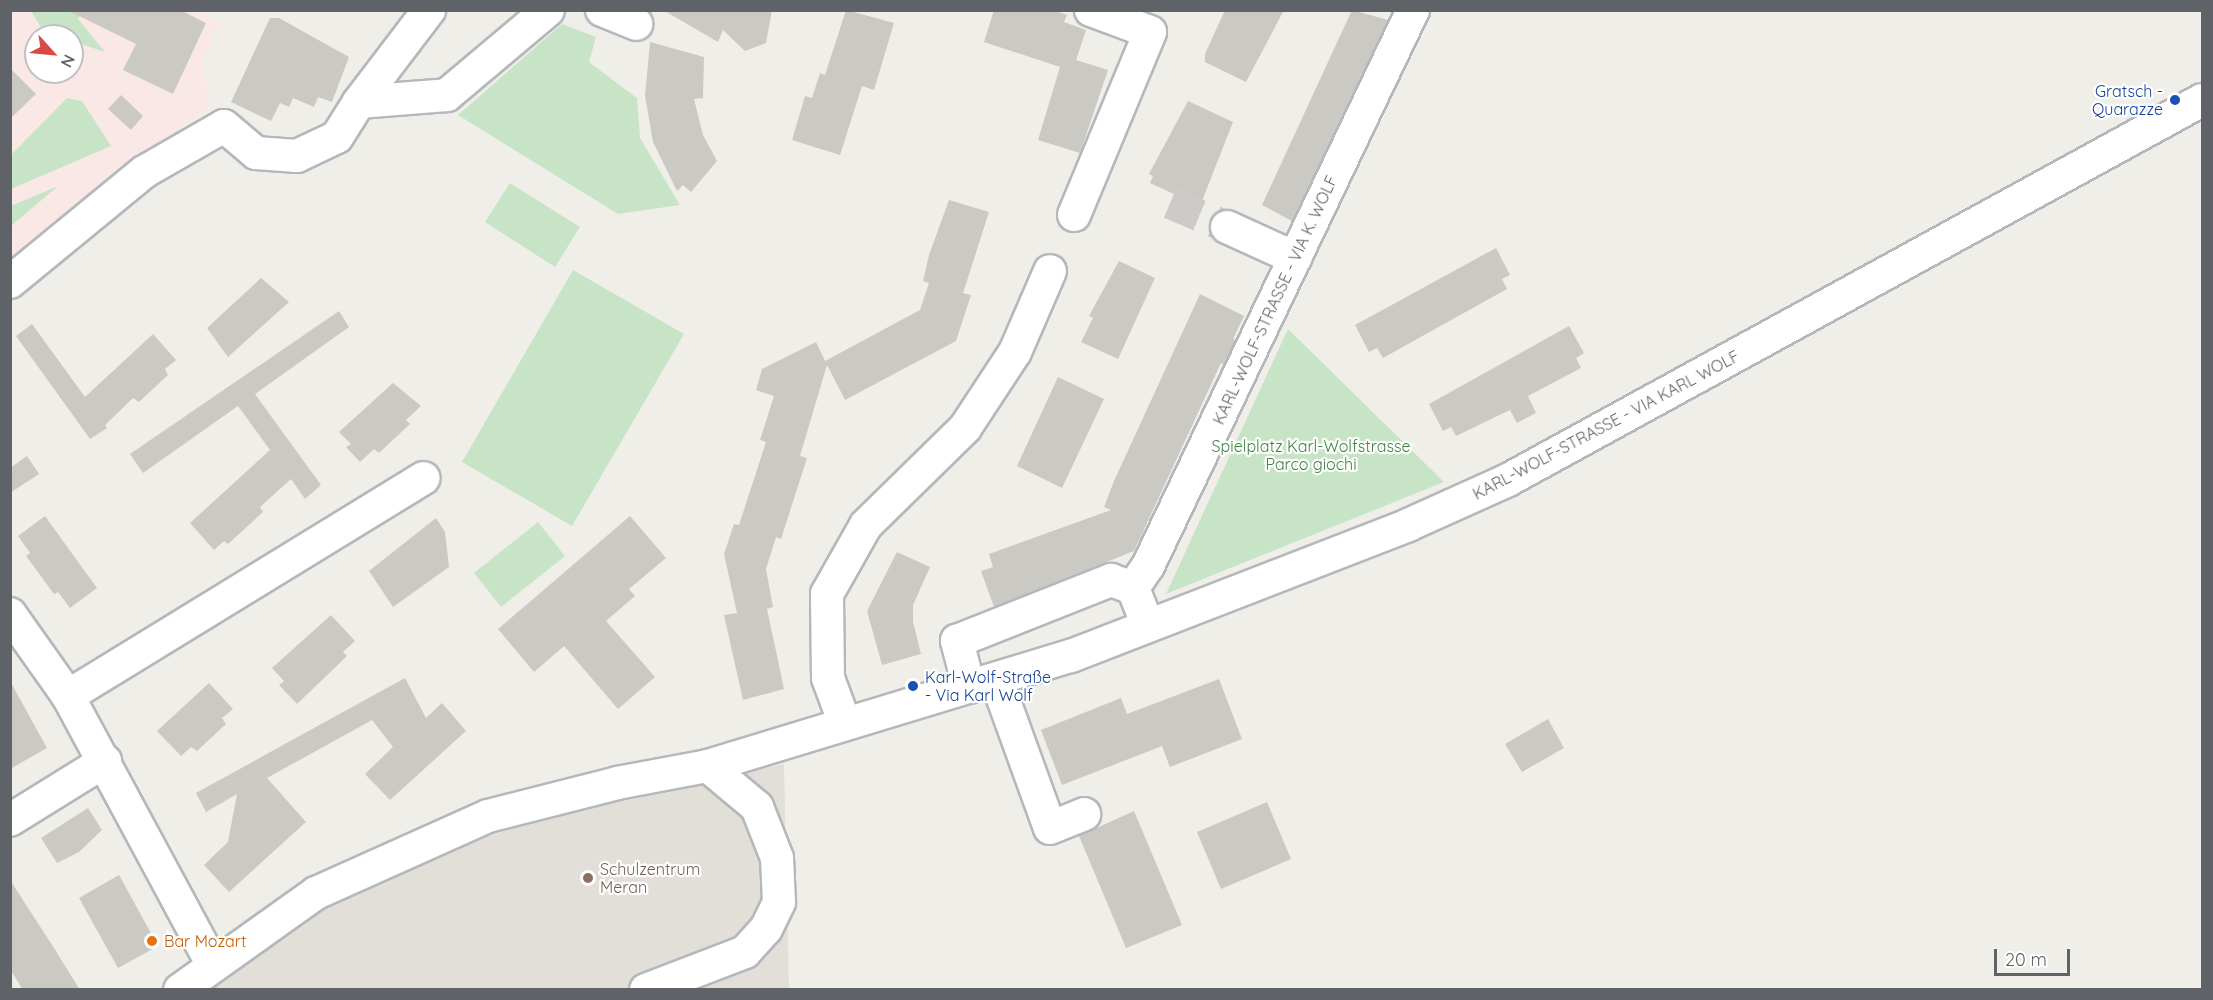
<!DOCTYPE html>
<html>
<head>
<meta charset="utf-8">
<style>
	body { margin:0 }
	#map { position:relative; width:2213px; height:1000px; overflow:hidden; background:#f0eee8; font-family:Quicksand,sans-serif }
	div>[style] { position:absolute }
	.education>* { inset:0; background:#e2dfd9 }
	.medical>* { inset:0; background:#fae8e7 }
	.green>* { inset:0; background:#c8e4c7 }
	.building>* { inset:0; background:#cbc9c4 }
	.minor-tunnel>* { height:32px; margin-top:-16px; transform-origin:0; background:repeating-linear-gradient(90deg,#cccbc8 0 32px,transparent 0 48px) }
	.roads { filter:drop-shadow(2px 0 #b5b8bb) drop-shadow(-2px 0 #b5b8bb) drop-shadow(0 2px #b5b8bb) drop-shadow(0 -2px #b5b8bb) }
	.minor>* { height:32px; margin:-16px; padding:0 16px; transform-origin:16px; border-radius:16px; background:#fff }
	.dots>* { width:16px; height:16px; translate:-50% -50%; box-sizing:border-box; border:3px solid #fff; border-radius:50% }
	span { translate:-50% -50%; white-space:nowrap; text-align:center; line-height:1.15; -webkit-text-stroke:4.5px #fff; paint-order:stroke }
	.transit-label { font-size:16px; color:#164399 }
	.right { translate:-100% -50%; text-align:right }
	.left { translate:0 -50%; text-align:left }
	.street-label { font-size:16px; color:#5f6367 }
	.park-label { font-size:16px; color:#3f8540 }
	.education-label { font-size:16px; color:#785e54 }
	.food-label { font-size:16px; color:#c56008 }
	.frame { position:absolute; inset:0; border:12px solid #5f6367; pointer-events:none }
	.north { position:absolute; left:24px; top:24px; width:60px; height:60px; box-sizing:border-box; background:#fff; border:2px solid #bfc1c2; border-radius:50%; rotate:117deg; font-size:16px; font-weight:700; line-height:24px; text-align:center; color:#5f6367 }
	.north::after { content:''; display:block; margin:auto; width:21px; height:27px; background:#d94a44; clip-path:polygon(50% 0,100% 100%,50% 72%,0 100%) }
	.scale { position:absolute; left:1994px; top:949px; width:76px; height:27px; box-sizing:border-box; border:3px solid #5f6367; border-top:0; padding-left:8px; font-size:18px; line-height:21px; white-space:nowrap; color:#5f6367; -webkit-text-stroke:4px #fff; paint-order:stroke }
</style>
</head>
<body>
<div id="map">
	<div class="education">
		<i style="clip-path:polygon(784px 764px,789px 989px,211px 990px,328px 906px,452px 849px,580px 805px)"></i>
	</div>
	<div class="medical">
		<i style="clip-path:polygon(evenodd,11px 11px,193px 11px,219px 22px,203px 61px,209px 107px,11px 266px,11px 11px,36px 36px,72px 36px,72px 72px,36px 72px,36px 36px)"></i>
	</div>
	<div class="green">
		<i style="clip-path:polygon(31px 11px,82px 11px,78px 19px,105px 52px,72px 41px,72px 36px,56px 36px,42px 29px)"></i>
		<i style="clip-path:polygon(562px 24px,596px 37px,589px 62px,637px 98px,640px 138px,680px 205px,618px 214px,458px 115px)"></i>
		<i style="clip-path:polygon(67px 98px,82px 101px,111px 146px,11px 189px,11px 155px)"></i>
		<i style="clip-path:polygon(510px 183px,580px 227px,555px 267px,485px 222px)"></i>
		<i style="clip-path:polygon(58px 186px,11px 226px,11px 206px)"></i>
		<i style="clip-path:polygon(573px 270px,684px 334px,572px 526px,462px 462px)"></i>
		<i style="clip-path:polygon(1288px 329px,1444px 482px,1166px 594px)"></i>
		<i style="clip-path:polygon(538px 522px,565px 556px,501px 607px,474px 573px)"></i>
	</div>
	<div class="building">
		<i style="clip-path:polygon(67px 10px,180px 10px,206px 23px,173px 94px,123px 70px,136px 44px)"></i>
		<i style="clip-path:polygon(663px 10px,772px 10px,766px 43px,745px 51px,723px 30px,718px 42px)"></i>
		<i style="clip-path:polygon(846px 10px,894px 23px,874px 90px,862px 86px,840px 155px,792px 140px,805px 96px,812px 98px,820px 73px,825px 75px)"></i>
		<i style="clip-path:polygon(994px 10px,1053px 10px,1067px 15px,1064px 22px,1086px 30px,1076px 60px,1108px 70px,1080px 153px,1038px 140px,1060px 67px,984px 42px)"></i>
		<i style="clip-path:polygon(1225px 10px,1284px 10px,1246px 82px,1205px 62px,1205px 54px)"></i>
		<i style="clip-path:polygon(1352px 10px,1388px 20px,1292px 221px,1262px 205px)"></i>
		<i style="clip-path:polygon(270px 18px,279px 18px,349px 57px,332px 102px,318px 97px,314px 107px,293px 98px,289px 107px,280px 103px,271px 121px,231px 102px)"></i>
		<i style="clip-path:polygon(650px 42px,704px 57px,703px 98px,694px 99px,703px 135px,717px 161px,691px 192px,683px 185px,677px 191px,653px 142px,645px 96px)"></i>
		<i style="clip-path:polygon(10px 68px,36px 94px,10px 119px)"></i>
		<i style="clip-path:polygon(121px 95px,143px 116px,131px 130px,108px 109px)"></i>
		<i style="clip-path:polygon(1188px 101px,1233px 122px,1200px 206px,1150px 183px,1153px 176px,1149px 174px)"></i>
		<i style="clip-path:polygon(949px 200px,989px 212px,963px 293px,971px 295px,956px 341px,845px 400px,825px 361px,827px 365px,800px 456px,807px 458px,781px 539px,776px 537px,766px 569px,773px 607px,767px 609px,784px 689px,743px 700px,724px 615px,737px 613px,724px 554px,734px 524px,739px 525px,766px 442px,760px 440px,774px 396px,756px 390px,762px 369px,816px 342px,825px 361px,920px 310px,929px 283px,923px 281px,929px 255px)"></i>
		<i style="clip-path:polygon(1496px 248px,1510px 275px,1502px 279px,1507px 289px,1383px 358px,1377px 348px,1369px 352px,1355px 325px)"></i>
		<i style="clip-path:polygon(1119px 261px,1155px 278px,1118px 359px,1081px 342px,1093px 318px,1089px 316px)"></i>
		<i style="clip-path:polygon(261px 278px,289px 302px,228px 357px,207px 328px)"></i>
		<i style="clip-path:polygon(1200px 294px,1244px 316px,1233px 339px,1236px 340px,1224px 365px,1221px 363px,1134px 551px,994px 607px,981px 571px,993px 567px,989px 554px,1111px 510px,1104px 507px,1114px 481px)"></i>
		<i style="clip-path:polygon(339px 311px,349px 327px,255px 394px,321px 485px,305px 499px,291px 479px,260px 507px,263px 512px,228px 544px,224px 541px,214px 550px,190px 523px,270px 450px,238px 406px,143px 473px,130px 454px)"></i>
		<i style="clip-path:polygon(32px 324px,85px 397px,153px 334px,176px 360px,165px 369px,168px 375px,139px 402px,133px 398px,105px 425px,107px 428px,90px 439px,16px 336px)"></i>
		<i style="clip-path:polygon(1569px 326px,1584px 353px,1576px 358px,1581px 368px,1528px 396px,1536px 413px,1517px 423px,1510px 410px,1456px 436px,1451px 427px,1443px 431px,1429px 404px)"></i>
		<i style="clip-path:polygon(1058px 377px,1104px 399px,1062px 488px,1017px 466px)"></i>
		<i style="clip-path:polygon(393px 383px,421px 406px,406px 420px,410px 424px,379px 453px,374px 449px,360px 462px,346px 447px,351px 444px,339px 432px)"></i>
		<i style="clip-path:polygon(27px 456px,39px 474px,10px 493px,10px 468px)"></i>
		<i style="clip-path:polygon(45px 516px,97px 588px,70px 608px,58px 592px,54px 594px,26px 556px,30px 553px,18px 536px)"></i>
		<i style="clip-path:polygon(630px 516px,666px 558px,629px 589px,635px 596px,606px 621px,655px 677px,618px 709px,564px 646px,534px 672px,498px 629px)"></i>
		<i style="clip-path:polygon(436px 518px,445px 532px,449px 567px,393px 607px,369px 571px)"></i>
		<i style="clip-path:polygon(897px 552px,930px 567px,913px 605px,913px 622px,921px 654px,882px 665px,867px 611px)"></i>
		<i style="clip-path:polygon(331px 615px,355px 641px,343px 652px,347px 656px,297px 704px,279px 685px,284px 681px,272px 668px)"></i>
		<i style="clip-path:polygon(405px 678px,426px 718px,442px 703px,466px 731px,390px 800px,365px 774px,393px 747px,372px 720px,267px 778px,306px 822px,229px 892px,204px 865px,228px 842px,237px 794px,206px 812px,196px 793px)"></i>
		<i style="clip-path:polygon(1219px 679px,1242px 739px,1170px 767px,1162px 746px,1062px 785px,1041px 730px,1121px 698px,1127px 714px)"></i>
		<i style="clip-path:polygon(10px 681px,47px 748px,10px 769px)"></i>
		<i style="clip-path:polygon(209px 683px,233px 709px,222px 718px,226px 724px,197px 751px,191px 747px,181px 756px,157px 731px)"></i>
		<i style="clip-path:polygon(1548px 719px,1564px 748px,1522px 772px,1505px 744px)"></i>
		<i style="clip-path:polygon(1267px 802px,1291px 859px,1221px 889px,1197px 832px)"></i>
		<i style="clip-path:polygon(88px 808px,102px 830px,79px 852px,57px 863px,41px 838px)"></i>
		<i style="clip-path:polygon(1134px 811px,1182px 925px,1126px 948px,1079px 836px)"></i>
		<i style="clip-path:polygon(119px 875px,158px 946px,118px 968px,79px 898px)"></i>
		<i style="clip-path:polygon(10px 880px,54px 948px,80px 990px,23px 990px,10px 969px)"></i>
	</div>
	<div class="minor-tunnel">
		<i style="left:1170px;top:203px;width:62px;rotate:22.8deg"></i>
	</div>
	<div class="roads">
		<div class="minor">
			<i style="left:602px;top:10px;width:37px;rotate:22deg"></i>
			<i style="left:359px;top:102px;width:116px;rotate:-52.7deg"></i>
			<i style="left:1074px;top:215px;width:198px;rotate:-67.4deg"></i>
			<i style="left:1150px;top:32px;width:63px;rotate:-159.6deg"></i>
			<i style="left:1227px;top:227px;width:75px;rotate:24.5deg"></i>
			<i style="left:10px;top:282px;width:173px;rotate:-39.4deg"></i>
			<i style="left:144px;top:172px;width:92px;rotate:-29.9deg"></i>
			<i style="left:224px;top:126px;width:42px;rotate:40.2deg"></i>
			<i style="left:256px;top:153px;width:41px;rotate:4.2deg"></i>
			<i style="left:297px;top:156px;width:44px;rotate:-25.4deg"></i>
			<i style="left:337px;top:137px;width:41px;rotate:-57.8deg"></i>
			<i style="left:359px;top:102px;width:88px;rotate:-4.5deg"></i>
			<i style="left:447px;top:95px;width:132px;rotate:-40.1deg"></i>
			<i style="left:10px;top:614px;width:100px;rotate:54.7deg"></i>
			<i style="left:68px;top:696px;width:306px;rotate:61.7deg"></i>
			<i style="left:1148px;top:626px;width:41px;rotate:-111.5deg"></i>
			<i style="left:1133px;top:588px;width:27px;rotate:-56deg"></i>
			<i style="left:1148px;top:566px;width:616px;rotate:-64.52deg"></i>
			<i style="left:996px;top:679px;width:158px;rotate:70.1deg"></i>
			<i style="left:1050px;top:828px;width:37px;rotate:-22deg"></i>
			<i style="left:969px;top:687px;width:48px;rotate:-104.6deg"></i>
			<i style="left:957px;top:641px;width:166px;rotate:-21.6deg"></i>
			<i style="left:1111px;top:580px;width:23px;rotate:20deg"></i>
			<i style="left:68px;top:696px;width:417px;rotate:-31.5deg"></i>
			<i style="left:845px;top:724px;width:49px;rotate:-110.3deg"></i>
			<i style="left:828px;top:678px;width:84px;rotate:-90.7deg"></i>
			<i style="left:827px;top:594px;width:79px;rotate:-60.5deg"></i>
			<i style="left:866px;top:525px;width:139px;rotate:-44.4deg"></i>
			<i style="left:965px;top:428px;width:91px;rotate:-56.7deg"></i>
			<i style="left:1015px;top:352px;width:88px;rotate:-66.6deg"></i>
			<i style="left:10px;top:820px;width:112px;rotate:-31.8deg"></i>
			<i style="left:180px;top:990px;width:167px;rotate:-35.5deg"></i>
			<i style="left:316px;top:893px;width:188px;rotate:-24.1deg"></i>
			<i style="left:488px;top:816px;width:133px;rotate:-14.3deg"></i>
			<i style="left:617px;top:783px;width:93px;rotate:-10.6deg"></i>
			<i style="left:708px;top:766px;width:379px;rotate:-16.9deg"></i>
			<i style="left:1071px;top:656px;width:362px;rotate:-21.2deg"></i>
			<i style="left:1408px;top:525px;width:110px;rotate:-24.2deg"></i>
			<i style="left:1508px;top:480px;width:791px;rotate:-28.7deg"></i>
			<i style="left:646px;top:990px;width:106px;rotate:-21deg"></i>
			<i style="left:745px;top:952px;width:31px;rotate:-48deg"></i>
			<i style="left:766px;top:929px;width:30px;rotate:-64deg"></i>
			<i style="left:779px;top:902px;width:44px;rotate:-92.6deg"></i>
			<i style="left:777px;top:858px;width:55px;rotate:-111.4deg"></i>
			<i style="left:757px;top:807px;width:64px;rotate:-140.1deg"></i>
		</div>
	</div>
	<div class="dots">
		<i style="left:2175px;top:100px;background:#1a4fb4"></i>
		<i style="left:913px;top:686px;background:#1a4fb4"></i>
		<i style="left:588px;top:878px;background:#8d6e63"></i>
		<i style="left:152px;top:941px;background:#e8710a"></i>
	</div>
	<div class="transit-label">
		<span class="right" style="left:2163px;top:100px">Gratsch -<br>Quarazze</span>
		<span class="left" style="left:925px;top:686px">Karl-Wolf-Straße<br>- Via Karl Wolf</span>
	</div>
	<div class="street-label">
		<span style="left:1275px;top:300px;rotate:-65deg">KARL-WOLF-STRASSE - VIA K. WOLF</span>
		<span style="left:1606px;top:425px;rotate:-28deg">KARL-WOLF-STRASSE - VIA KARL WOLF</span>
	</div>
	<div class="park-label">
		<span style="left:1311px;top:455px">Spielplatz Karl-Wolfstrasse<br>Parco giochi</span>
	</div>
	<div class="education-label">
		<span class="left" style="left:600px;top:878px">Schulzentrum<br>Meran</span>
	</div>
	<div class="food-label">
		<span class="left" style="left:164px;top:941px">Bar Mozart</span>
	</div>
	<div class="frame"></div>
	<div class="north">N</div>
	<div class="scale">20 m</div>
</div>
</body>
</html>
